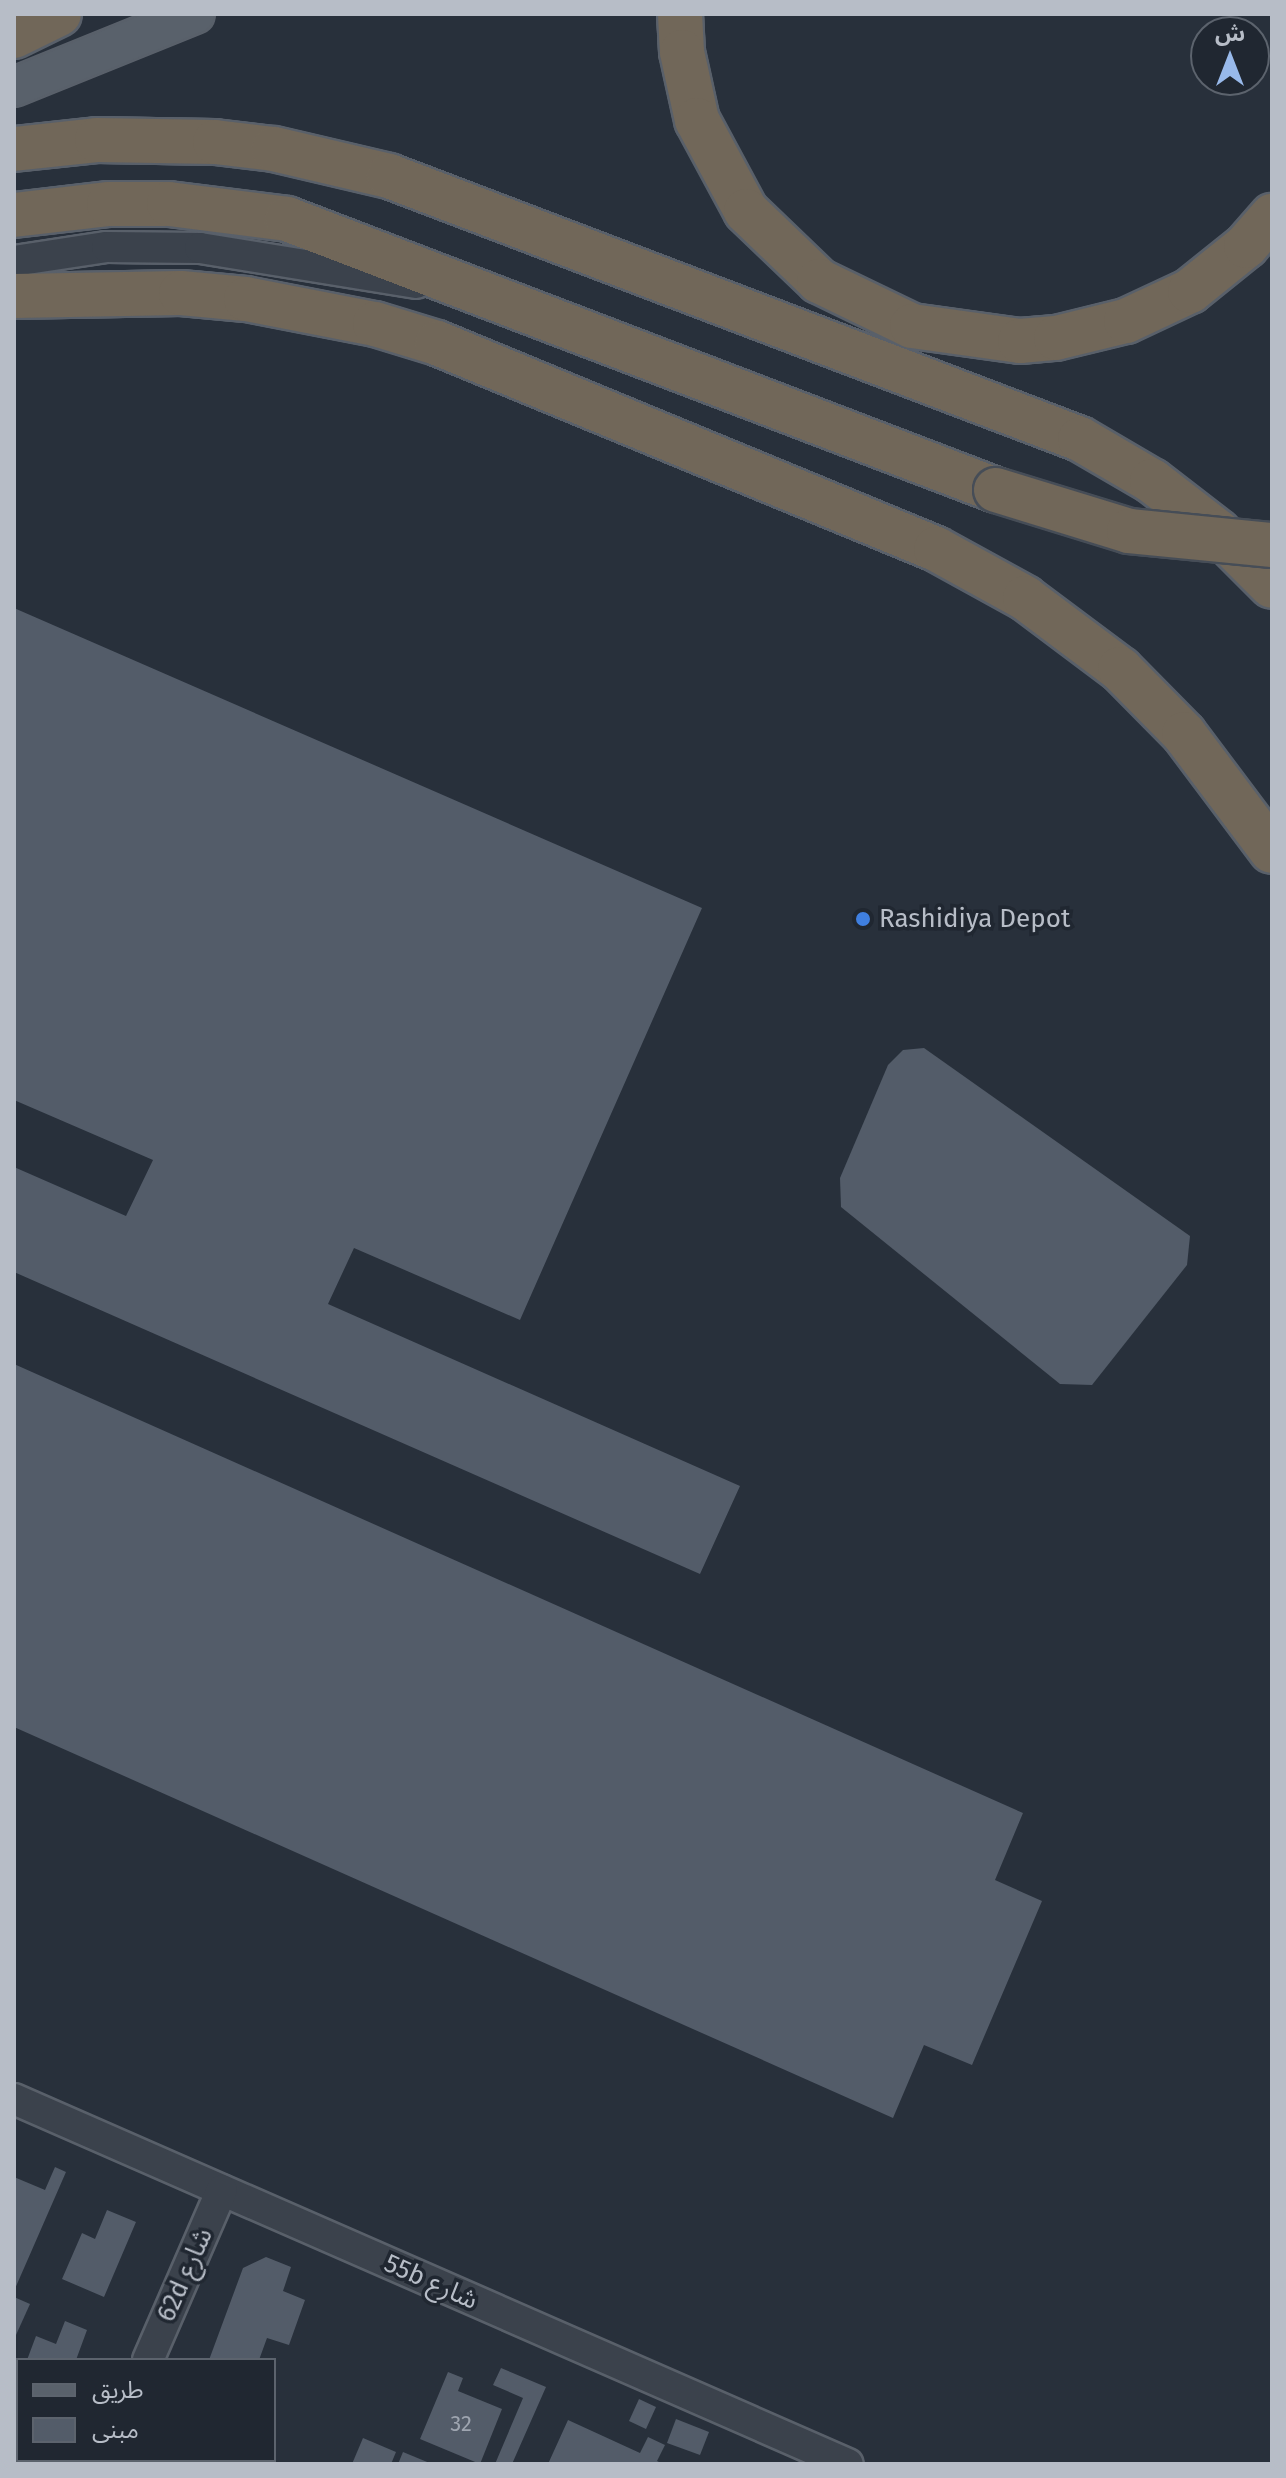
<!DOCTYPE html>
<html>
<head>
<meta charset="utf-8">
<style>
	body { margin:0 }
	#map { position:relative; width:1286px; height:2478px; overflow:hidden; background:#28303b; font-family:"Fira Sans","Noto Sans Arabic",sans-serif }
	div>[style] { position:absolute }
	.building>* { inset:0; background:#535c69 }
	.roads { filter:drop-shadow(2px 0 #59606a) drop-shadow(-2px 0 #59606a) drop-shadow(0 2px #59606a) drop-shadow(0 -2px #59606a) }
	.minor>* { height:30px; margin:-15px; padding:0 15px; transform-origin:15px; border-radius:15px; background:#3b424c }
	.major>* { height:38px; margin:-19px; padding:0 19px; transform-origin:19px; border-radius:19px; background:#59616b }
	.highway>* { height:44px; margin:-22px; padding:0 22px; transform-origin:22px; border-radius:22px; background:#716759 }
	.bridges { filter:drop-shadow(2px 0 #464d57) drop-shadow(-2px 0 #464d57) drop-shadow(0 2px #464d57) drop-shadow(0 -2px #464d57) }
	.highway-bridge>* { height:44px; margin:-22px; padding:0 22px; transform-origin:22px; border-radius:22px; background:#716759 }
	.dots>* { width:22px; height:22px; translate:-50% -50%; box-sizing:border-box; border:4px solid #202731; border-radius:50% }
	span { translate:-50% -50%; white-space:nowrap; text-align:center; line-height:1.15; -webkit-text-stroke:7px #202731; paint-order:stroke }
	.number-label { font-size:22px; color:#9ea5b0 }
	.number-label span { -webkit-text-stroke-width:0 }
	.poi-label { font-size:26px; color:#b7bdc7 }
	.left { translate:0 -50%; text-align:left }
	.street-label { font-size:26px; color:#b7bdc7 }
	.frame { position:absolute; inset:0; border:16px solid #b7bdc7; pointer-events:none }
	.legend { position:absolute; left:16px; top:2358px; width:260px; height:104px; box-sizing:border-box; background:#202731; border:2px solid #5c636d; margin:0; padding:10px 14px; list-style:none; font-size:24px; color:#b7bdc7 }
	.legend li { display:flex; align-items:center; gap:16px; height:40px }
	.legend b { width:40px; border:2px solid #5c636d }
	.north { position:absolute; left:1190px; top:16px; width:80px; height:80px; box-sizing:border-box; background:#202731; border:2px solid #5c636d; border-radius:50%; rotate:0deg; font-size:22px; font-weight:700; line-height:32px; text-align:center; color:#b7bdc7 }
	.north::after { content:''; display:block; margin:auto; width:28px; height:36px; background:#98b9ea; clip-path:polygon(50% 0,100% 100%,50% 72%,0 100%) }
</style>
</head>
<body>
<div id="map">
	<div class="building">
		<i style="clip-path:polygon(14px 608px,702px 908px,520px 1320px,354px 1248px,328px 1304px,740px 1486px,700px 1574px,14px 1272px,14px 1167px,126px 1216px,153px 1160px,14px 1100px)"></i>
		<i style="clip-path:polygon(924px 1048px,1190px 1236px,1187px 1265px,1092px 1385px,1060px 1384px,841px 1207px,840px 1178px,888px 1065px,903px 1050px)"></i>
		<i style="clip-path:polygon(14px 1364px,1023px 1813px,995px 1880px,1042px 1901px,972px 2065px,924px 2045px,893px 2118px,14px 1727px)"></i>
		<i style="clip-path:polygon(55px 2167px,66px 2172px,14px 2291px,14px 2177px,45px 2190px)"></i>
		<i style="clip-path:polygon(107px 2210px,136px 2222px,104px 2297px,62px 2279px,82px 2233px,95px 2239px)"></i>
		<i style="clip-path:polygon(266px 2257px,291px 2267px,283px 2291px,305px 2300px,289px 2345px,267px 2338px,259px 2360px,209px 2360px,243px 2268px)"></i>
		<i style="clip-path:polygon(14px 2297px,30px 2304px,16px 2335px,14px 2334px)"></i>
		<i style="clip-path:polygon(65px 2321px,87px 2330px,76px 2360px,27px 2360px,36px 2336px,56px 2344px)"></i>
		<i style="clip-path:polygon(501px 2368px,546px 2387px,512px 2464px,495px 2464px,523px 2398px,493px 2385px)"></i>
		<i style="clip-path:polygon(448px 2372px,463px 2378px,458px 2391px,502px 2409px,480px 2464px,420px 2439px)"></i>
		<i style="clip-path:polygon(639px 2399px,656px 2407px,646px 2429px,629px 2421px)"></i>
		<i style="clip-path:polygon(676px 2419px,709px 2432px,700px 2455px,667px 2443px)"></i>
		<i style="clip-path:polygon(568px 2420px,640px 2453px,648px 2437px,665px 2445px,657px 2461px,663px 2464px,548px 2464px)"></i>
		<i style="clip-path:polygon(363px 2438px,396px 2452px,391px 2464px,352px 2464px)"></i>
		<i style="clip-path:polygon(403px 2452px,432px 2464px,398px 2464px)"></i>
	</div>
	<div class="roads">
		<div class="minor">
			<i style="left:14px;top:261px;width:94px;rotate:-8.6deg"></i>
			<i style="left:107px;top:247px;width:93px;rotate:0.6deg"></i>
			<i style="left:200px;top:248px;width:219px;rotate:9.2deg"></i>
			<i style="left:14px;top:2099px;width:910px;rotate:23.64deg"></i>
			<i style="left:148px;top:2360px;width:185px;rotate:-66.5deg"></i>
			<i style="left:104px;top:2460px;width:10px;rotate:24deg"></i>
		</div>
		<div class="major">
			<i style="left:14px;top:87px;width:195px;rotate:-22deg"></i>
		</div>
		<div class="highway">
			<i style="left:680px;top:14px;width:38px;rotate:87deg"></i>
			<i style="left:682px;top:52px;width:70px;rotate:77.6deg"></i>
			<i style="left:697px;top:120px;width:103px;rotate:61.7deg"></i>
			<i style="left:746px;top:211px;width:101px;rotate:43.8deg"></i>
			<i style="left:819px;top:281px;width:103px;rotate:25.8deg"></i>
			<i style="left:912px;top:326px;width:109px;rotate:7.9deg"></i>
			<i style="left:1020px;top:341px;width:36px;rotate:-5deg"></i>
			<i style="left:1056px;top:338px;width:72px;rotate:-13.7deg"></i>
			<i style="left:1126px;top:321px;width:71px;rotate:-25.1deg"></i>
			<i style="left:1190px;top:291px;width:72px;rotate:-38.8deg"></i>
			<i style="left:1246px;top:246px;width:40px;rotate:-49deg"></i>
			<i style="left:14px;top:36px;width:50px;rotate:-26.1deg"></i>
			<i style="left:14px;top:149px;width:83px;rotate:-6.2deg"></i>
			<i style="left:97px;top:140px;width:118px;rotate:1deg"></i>
			<i style="left:215px;top:142px;width:59px;rotate:6.8deg"></i>
			<i style="left:274px;top:149px;width:118px;rotate:13.2deg"></i>
			<i style="left:389px;top:176px;width:739px;rotate:20.84deg"></i>
			<i style="left:1080px;top:439px;width:83px;rotate:30.3deg"></i>
			<i style="left:1152px;top:481px;width:83px;rotate:37.7deg"></i>
			<i style="left:1218px;top:532px;width:76px;rotate:45deg"></i>
			<i style="left:14px;top:215px;width:96px;rotate:-6.6deg"></i>
			<i style="left:109px;top:204px;width:60px"></i>
			<i style="left:169px;top:204px;width:119px;rotate:7.2deg"></i>
			<i style="left:287px;top:219px;width:759px;rotate:20.92deg"></i>
			<i style="left:14px;top:296px;width:167px;rotate:-1deg"></i>
			<i style="left:181px;top:293px;width:65px;rotate:5.3deg"></i>
			<i style="left:246px;top:299px;width:131px;rotate:11deg"></i>
			<i style="left:375px;top:324px;width:65px;rotate:17deg"></i>
			<i style="left:437px;top:343px;width:540px;rotate:22.43deg"></i>
			<i style="left:936px;top:549px;width:102px;rotate:28.8deg"></i>
			<i style="left:1025px;top:598px;width:119px;rotate:36.8deg"></i>
			<i style="left:1120px;top:669px;width:91px;rotate:45.4deg"></i>
			<i style="left:1184px;top:734px;width:146px;rotate:53.1deg"></i>
		</div>
	</div>
	<div class="bridges">
		<div class="highway-bridge">
			<i style="left:996px;top:490px;width:139px;rotate:17.1deg"></i>
			<i style="left:1129px;top:531px;width:144px;rotate:5.6deg"></i>
		</div>
	</div>
	<div class="dots">
		<i style="left:863px;top:919px;background:#3f7fe0"></i>
	</div>
	<div class="number-label">
		<span style="left:461px;top:2424px">32</span>
	</div>
	<div class="poi-label">
		<span class="left" style="left:879px;top:919px">Rashidiya Depot</span>
	</div>
	<div class="street-label">
		<span style="left:185px;top:2275px;rotate:-66deg">62d شارع</span>
		<span style="left:431px;top:2282px;rotate:24deg">55b شارع</span>
	</div>
	<div class="frame"></div>
	<ul class="legend">
	<li><b style="height:10px;background:#59616b"></b>طريق</li>
	<li><b style="height:22px;background:#535c69"></b>مبنى</li>
	</ul>
	<div class="north">ش</div>
</div>
</body>
</html>
